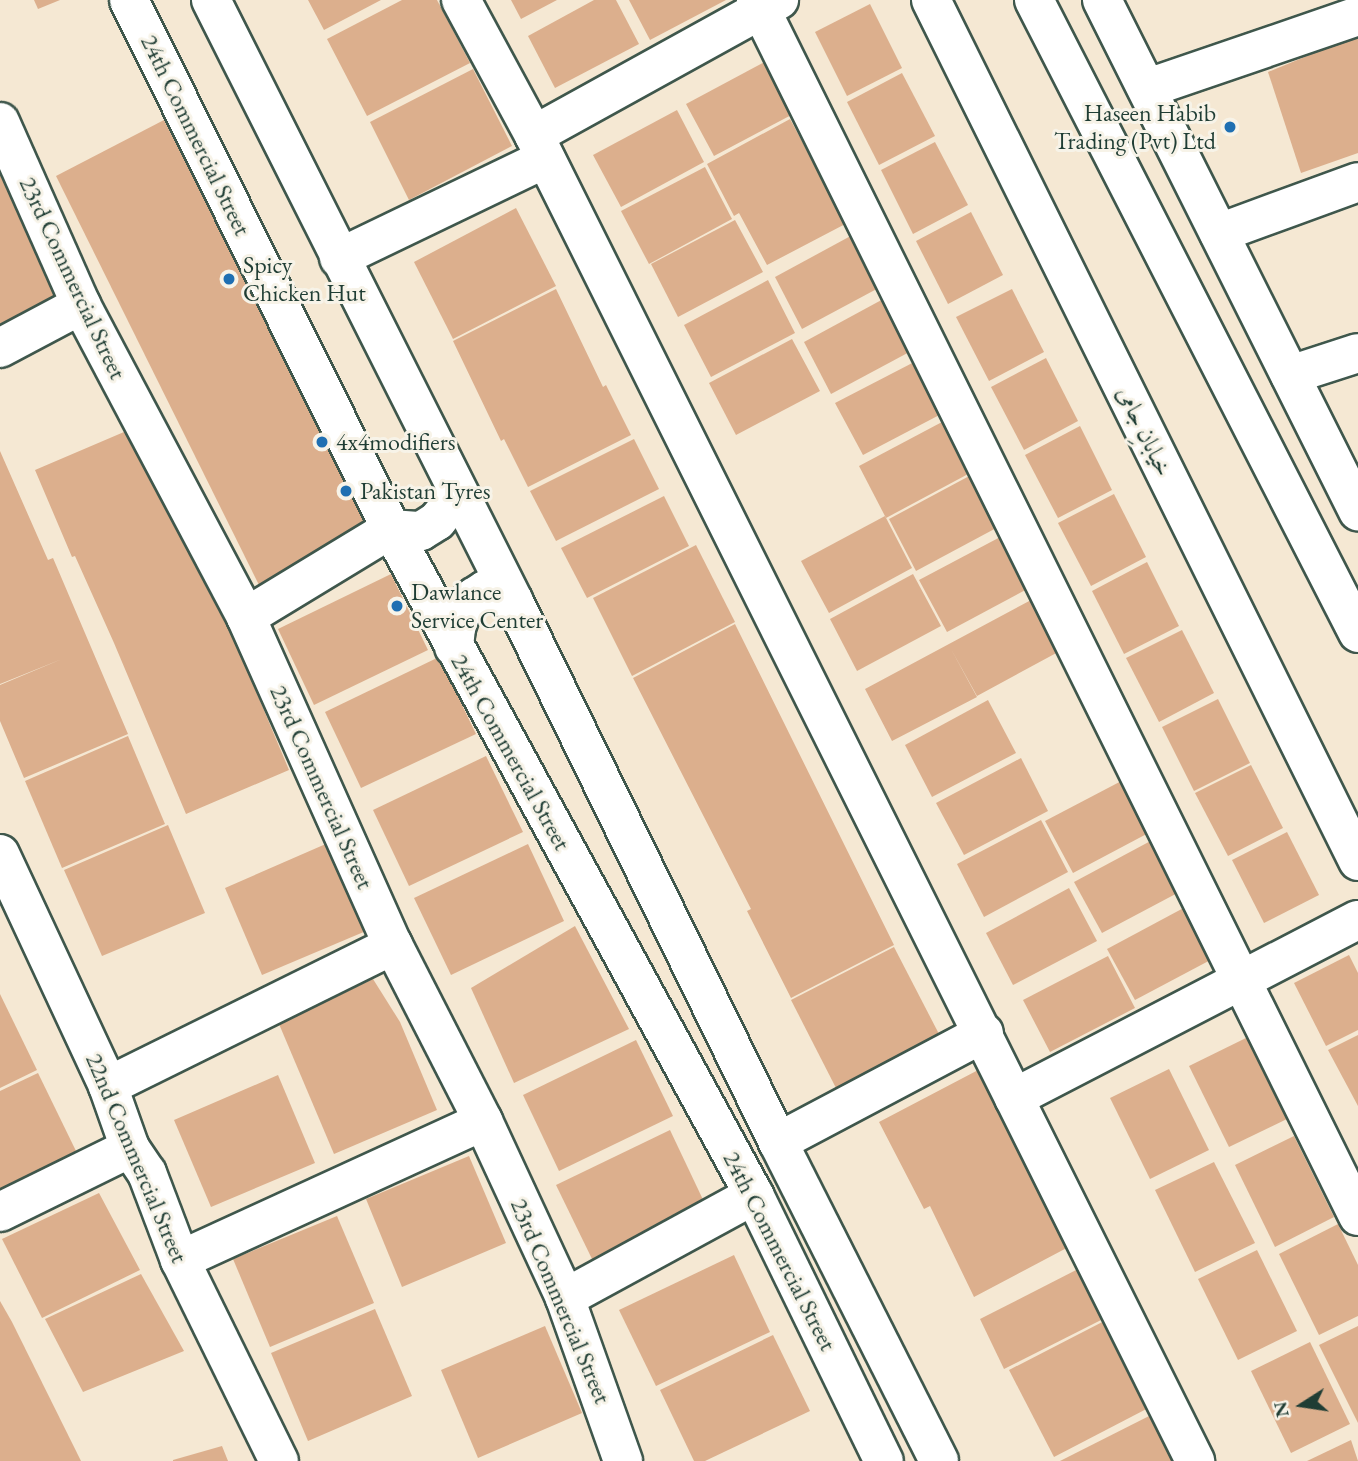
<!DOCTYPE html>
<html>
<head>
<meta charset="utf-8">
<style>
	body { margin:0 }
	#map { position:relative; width:1358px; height:1461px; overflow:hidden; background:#f5e8d3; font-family:"EB Garamond",Amiri,serif }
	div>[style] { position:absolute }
	.building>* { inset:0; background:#dcaf8d }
	.roads { filter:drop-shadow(2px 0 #3f574c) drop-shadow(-2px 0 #3f574c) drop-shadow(0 2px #3f574c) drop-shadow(0 -2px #3f574c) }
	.street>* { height:38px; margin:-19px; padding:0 19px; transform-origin:19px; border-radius:19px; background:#fff }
	.secondary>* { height:38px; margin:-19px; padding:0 19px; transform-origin:19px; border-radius:19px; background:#fff }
	.dots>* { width:19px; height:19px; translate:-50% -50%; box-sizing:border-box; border:4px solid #f7f3e8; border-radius:50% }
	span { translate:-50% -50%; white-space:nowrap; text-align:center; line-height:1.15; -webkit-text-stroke:6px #f7f3e8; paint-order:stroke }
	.poi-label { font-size:24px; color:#1f3d34 }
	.right { translate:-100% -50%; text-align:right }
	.left { translate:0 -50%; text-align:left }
	.street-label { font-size:24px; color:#1f3d34 }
	.north { position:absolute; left:1267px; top:1370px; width:70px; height:70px; -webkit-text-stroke:5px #f7f3e8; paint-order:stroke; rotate:258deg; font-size:19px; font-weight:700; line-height:28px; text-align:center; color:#1f3d34 }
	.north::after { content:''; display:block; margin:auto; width:24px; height:32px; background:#1f3d34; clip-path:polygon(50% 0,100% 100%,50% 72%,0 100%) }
</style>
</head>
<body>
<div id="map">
	<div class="building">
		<i style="clip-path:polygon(34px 0,60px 0,38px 9px)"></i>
		<i style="clip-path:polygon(308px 0,381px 0,324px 30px)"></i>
		<i style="clip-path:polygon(402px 0,437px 0,470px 63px,367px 116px,327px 39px)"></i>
		<i style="clip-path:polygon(511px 0,557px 0,521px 19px)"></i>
		<i style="clip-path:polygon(594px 0,616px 0,639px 44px,555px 88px,528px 36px)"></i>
		<i style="clip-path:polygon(629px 0,726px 0,650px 40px)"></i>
		<i style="clip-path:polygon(870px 4px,902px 68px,847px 96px,815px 32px)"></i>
		<i style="clip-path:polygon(1358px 35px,1358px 153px,1301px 173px,1268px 72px)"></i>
		<i style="clip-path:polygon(770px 59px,797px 112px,714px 156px,686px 104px)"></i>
		<i style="clip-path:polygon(473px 69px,512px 146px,409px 200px,370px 122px)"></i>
		<i style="clip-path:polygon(902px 73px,935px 136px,879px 165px,847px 102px)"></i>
		<i style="clip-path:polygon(677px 110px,704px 162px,621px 207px,593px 155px)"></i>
		<i style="clip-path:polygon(790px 119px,818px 171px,824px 169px,851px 221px,767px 265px,739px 213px,734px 216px,707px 164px)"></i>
		<i style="clip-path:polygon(164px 120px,373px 530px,259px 585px,56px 176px)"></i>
		<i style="clip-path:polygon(935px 142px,968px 205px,913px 234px,881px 170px)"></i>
		<i style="clip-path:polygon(0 159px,57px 300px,0 324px)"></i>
		<i style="clip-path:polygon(705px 167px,732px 219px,649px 264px,621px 211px)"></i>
		<i style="clip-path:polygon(516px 208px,556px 286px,453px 339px,414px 262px)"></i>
		<i style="clip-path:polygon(971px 212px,1003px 275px,948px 304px,916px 241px)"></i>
		<i style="clip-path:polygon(735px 220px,763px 272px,678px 317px,651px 264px)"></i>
		<i style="clip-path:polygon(858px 232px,886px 284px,802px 329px,775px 277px)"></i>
		<i style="clip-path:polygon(768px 280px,795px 333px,711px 377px,684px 325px)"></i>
		<i style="clip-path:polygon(556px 289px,603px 387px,606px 385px,631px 435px,528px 487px,504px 439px,501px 441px,453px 341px)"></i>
		<i style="clip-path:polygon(1012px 289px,1044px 352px,989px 381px,956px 317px)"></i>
		<i style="clip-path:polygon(887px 297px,915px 349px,831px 394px,804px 342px)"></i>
		<i style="clip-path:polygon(792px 339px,820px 391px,736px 435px,709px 383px)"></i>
		<i style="clip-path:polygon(1046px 358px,1078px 421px,1024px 450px,991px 387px)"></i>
		<i style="clip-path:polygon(920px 359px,947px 411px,863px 455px,835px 403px)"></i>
		<i style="clip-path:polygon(942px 422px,970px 473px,886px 518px,859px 466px)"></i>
		<i style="clip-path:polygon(138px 426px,217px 598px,289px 770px,186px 814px,114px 643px,75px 556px,72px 557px,35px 470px)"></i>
		<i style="clip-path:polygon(1080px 426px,1112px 490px,1058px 518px,1025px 455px)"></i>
		<i style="clip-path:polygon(634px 439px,659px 489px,556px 541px,530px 491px)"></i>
		<i style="clip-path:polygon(0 451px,48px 560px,53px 558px,128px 734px,24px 778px,0 721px,0 685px,62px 659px,0 684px)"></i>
		<i style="clip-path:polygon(973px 474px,1000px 526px,916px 571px,889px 519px)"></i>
		<i style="clip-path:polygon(1114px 494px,1146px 557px,1091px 586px,1058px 523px)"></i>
		<i style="clip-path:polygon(664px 496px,689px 546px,587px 598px,561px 548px)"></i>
		<i style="clip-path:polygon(885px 516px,912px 568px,829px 613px,801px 561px)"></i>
		<i style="clip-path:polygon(1004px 535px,1031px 587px,947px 632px,919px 580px)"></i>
		<i style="clip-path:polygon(696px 545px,735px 622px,632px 676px,593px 598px)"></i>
		<i style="clip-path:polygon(1147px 562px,1179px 626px,1124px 654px,1092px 591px)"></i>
		<i style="clip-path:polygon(391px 574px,428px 650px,314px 705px,278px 629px)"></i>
		<i style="clip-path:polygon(913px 574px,941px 626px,857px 671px,830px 619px)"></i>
		<i style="clip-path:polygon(1033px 599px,1060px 651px,977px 696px,951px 649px,977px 697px,892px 741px,865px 689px)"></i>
		<i style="clip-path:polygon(735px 624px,894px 945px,791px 998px,747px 911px,751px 909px,633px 678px)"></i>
		<i style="clip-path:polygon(1182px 630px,1214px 693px,1159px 722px,1126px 658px)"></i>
		<i style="clip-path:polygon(439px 657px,476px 734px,361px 788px,325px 712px)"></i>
		<i style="clip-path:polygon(1218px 699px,1250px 763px,1194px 791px,1162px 727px)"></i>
		<i style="clip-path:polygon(988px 700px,1016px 753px,932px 797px,905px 745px)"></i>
		<i style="clip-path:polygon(128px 736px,165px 824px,62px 868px,25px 781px)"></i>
		<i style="clip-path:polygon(486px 756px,523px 832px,409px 886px,373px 810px)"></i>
		<i style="clip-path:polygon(1021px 758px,1048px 811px,964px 855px,936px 803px)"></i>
		<i style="clip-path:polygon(1251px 765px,1283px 828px,1228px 856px,1195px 793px)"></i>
		<i style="clip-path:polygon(1129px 777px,1156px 829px,1073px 873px,1045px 821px)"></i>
		<i style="clip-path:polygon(1041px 820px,1068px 872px,984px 917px,957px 864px)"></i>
		<i style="clip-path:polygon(168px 825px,205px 913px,102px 956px,64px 870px)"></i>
		<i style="clip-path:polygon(1287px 832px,1319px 895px,1264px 923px,1232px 860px)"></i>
		<i style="clip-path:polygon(1158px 837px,1185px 889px,1102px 933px,1074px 882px)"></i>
		<i style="clip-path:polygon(328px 843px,366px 931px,262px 975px,225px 888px)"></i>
		<i style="clip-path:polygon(528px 844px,564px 921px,451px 975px,414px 898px)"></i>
		<i style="clip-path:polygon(1069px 888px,1097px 941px,1013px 985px,986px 933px)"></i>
		<i style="clip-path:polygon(1191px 904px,1218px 956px,1135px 1000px,1107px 949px)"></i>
		<i style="clip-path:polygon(575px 926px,629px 1029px,514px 1083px,471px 988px)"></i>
		<i style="clip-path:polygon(894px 947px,939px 1034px,836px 1088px,791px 1000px)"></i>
		<i style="clip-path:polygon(1349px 955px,1358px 973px,1358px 1030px,1326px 1046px,1294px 983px)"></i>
		<i style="clip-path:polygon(1108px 956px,1135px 1008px,1050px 1052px,1023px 1000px)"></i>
		<i style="clip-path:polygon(373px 979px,400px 1022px,437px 1110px,334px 1154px,279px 1024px)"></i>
		<i style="clip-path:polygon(0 994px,37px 1070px,0 1088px)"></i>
		<i style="clip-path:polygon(1358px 1035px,1358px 1106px,1328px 1050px)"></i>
		<i style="clip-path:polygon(1248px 1037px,1289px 1118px,1229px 1147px,1189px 1066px)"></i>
		<i style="clip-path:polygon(636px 1040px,673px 1116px,559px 1171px,523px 1095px)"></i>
		<i style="clip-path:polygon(982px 1068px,1078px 1242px,974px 1297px,930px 1206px,924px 1209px,879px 1122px)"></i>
		<i style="clip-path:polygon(1169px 1069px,1209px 1150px,1150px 1179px,1110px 1098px)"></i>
		<i style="clip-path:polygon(38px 1073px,76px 1151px,0 1190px,0 1091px)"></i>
		<i style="clip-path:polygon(278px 1075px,315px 1163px,211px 1207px,174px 1120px)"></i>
		<i style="clip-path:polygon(670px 1130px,706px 1206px,593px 1261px,556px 1185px)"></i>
		<i style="clip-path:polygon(1294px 1136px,1334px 1217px,1275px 1247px,1235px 1165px)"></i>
		<i style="clip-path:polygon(469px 1156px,506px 1243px,402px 1287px,366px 1199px)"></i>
		<i style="clip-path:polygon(1214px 1162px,1255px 1243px,1195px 1272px,1155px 1190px)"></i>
		<i style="clip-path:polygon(99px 1193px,140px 1270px,42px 1318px,2px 1239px)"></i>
		<i style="clip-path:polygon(337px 1216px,374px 1303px,270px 1347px,233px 1259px)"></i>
		<i style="clip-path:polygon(1338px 1224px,1358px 1265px,1358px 1316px,1319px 1335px,1279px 1254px)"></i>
		<i style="clip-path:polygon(1257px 1250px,1297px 1331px,1238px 1360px,1198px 1279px)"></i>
		<i style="clip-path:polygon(734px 1255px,770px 1332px,656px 1386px,619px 1310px)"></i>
		<i style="clip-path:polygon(1082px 1267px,1107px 1317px,1004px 1369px,980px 1319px)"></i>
		<i style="clip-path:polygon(141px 1274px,184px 1351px,83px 1392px,45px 1319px)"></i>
		<i style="clip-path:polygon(0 1301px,12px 1322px,81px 1461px,0 1461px)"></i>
		<i style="clip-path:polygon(375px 1309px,412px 1396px,308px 1441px,271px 1353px)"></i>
		<i style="clip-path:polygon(1112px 1317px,1156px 1404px,1054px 1457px,1009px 1370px)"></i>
		<i style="clip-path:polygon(545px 1326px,582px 1413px,478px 1458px,441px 1370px)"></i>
		<i style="clip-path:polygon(1358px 1326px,1358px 1423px,1319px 1345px)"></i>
		<i style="clip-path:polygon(773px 1335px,810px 1411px,705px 1461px,694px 1461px,660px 1390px)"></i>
		<i style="clip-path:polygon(1310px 1342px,1350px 1424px,1291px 1453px,1251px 1371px)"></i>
		<i style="clip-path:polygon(1159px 1411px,1183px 1461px,1060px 1461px)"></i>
		<i style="clip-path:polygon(1351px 1440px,1358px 1461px,1307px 1461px)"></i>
		<i style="clip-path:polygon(222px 1446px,228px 1461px,173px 1461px,173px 1460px)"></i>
	</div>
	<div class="roads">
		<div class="street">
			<i style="left:461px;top:0;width:153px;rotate:61.6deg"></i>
			<i style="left:534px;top:135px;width:1482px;rotate:63.5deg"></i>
			<i style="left:756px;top:0;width:1357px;rotate:63.66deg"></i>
			<i style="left:1102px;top:0;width:572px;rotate:63.39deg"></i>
			<i style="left:1148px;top:88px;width:222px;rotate:-18.9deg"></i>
			<i style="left:0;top:122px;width:200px;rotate:66.1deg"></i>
			<i style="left:81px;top:305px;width:353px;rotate:62.1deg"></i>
			<i style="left:246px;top:617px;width:359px;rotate:65.9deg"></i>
			<i style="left:393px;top:945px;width:198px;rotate:62.9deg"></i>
			<i style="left:483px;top:1121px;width:195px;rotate:65.1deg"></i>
			<i style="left:565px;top:1298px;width:173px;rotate:70.4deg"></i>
			<i style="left:534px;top:135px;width:280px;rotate:-28.9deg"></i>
			<i style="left:1219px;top:233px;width:148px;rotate:-20.1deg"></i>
			<i style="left:339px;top:258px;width:229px;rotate:-25.7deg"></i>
			<i style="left:0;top:348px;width:92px;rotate:-28deg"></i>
			<i style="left:1290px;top:375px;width:71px;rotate:-17.9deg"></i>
			<i style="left:246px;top:617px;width:170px;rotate:-31.3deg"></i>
			<i style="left:0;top:854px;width:256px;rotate:65deg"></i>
			<i style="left:108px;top:1086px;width:66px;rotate:70.5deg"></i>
			<i style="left:130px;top:1148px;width:30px;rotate:56deg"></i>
			<i style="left:147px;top:1173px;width:93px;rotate:69.2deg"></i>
			<i style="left:180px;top:1260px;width:224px;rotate:63.8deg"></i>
			<i style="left:108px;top:1086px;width:318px;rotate:-26.3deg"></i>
			<i style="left:1014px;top:1098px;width:387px;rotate:-27.4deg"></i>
			<i style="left:778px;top:1142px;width:233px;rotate:-27.9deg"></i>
			<i style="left:0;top:1212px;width:145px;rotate:-26.2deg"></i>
			<i style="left:180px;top:1260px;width:333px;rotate:-24.6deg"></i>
			<i style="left:565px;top:1298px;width:215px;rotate:-28.6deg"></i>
		</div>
		<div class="secondary">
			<i style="left:129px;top:0;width:590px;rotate:63.65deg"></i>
			<i style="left:391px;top:529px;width:759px;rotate:61.41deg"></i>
			<i style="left:754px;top:1195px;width:296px;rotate:64deg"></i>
			<i style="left:211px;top:0;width:674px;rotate:63.28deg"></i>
			<i style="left:514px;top:602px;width:601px;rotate:63.95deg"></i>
			<i style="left:778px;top:1142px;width:357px;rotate:63.2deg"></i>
			<i style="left:931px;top:0;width:961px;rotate:63.62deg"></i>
			<i style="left:1034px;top:0;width:711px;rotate:62.89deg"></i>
			<i style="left:391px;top:529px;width:30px;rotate:4deg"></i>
			<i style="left:421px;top:531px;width:19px;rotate:-32deg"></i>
			<i style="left:437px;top:521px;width:19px;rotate:-51deg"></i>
			<i style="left:449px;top:506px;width:18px;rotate:-68deg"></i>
			<i style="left:454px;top:647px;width:19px;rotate:-84deg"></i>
			<i style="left:456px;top:628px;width:21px;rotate:-71deg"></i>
			<i style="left:463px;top:608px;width:16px;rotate:-45deg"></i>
			<i style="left:474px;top:597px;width:13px;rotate:-32deg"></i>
			<i style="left:485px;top:590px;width:31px;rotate:22deg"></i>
		</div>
	</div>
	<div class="dots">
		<i style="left:1230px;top:127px;background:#1f6fb2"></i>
		<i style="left:229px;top:279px;background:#1f6fb2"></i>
		<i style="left:322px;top:442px;background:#1f6fb2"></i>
		<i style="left:346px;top:491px;background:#1f6fb2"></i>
		<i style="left:397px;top:606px;background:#1f6fb2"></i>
	</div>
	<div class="poi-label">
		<span class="right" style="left:1216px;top:127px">Haseen Habib<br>Trading (Pvt) Ltd</span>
		<span class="left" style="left:243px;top:279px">Spicy<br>Chicken Hut</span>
		<span class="left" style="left:336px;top:442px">4x4modifiers</span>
		<span class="left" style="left:360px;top:491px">Pakistan Tyres</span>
		<span class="left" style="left:411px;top:606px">Dawlance<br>Service Center</span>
	</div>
	<div class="street-label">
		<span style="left:196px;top:135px;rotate:64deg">24th Commercial Street</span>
		<span style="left:73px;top:278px;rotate:65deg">23rd Commercial Street</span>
		<span style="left:1145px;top:431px;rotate:64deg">خیابانِ جامی</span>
		<span style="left:511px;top:752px;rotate:61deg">24th Commercial Street</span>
		<span style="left:322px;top:787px;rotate:66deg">23rd Commercial Street</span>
		<span style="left:137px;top:1158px;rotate:67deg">22nd Commercial Street</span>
		<span style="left:780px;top:1251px;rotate:63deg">24th Commercial Street</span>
		<span style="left:561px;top:1301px;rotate:67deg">23rd Commercial Street</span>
	</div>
	<div class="north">N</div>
</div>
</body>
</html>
